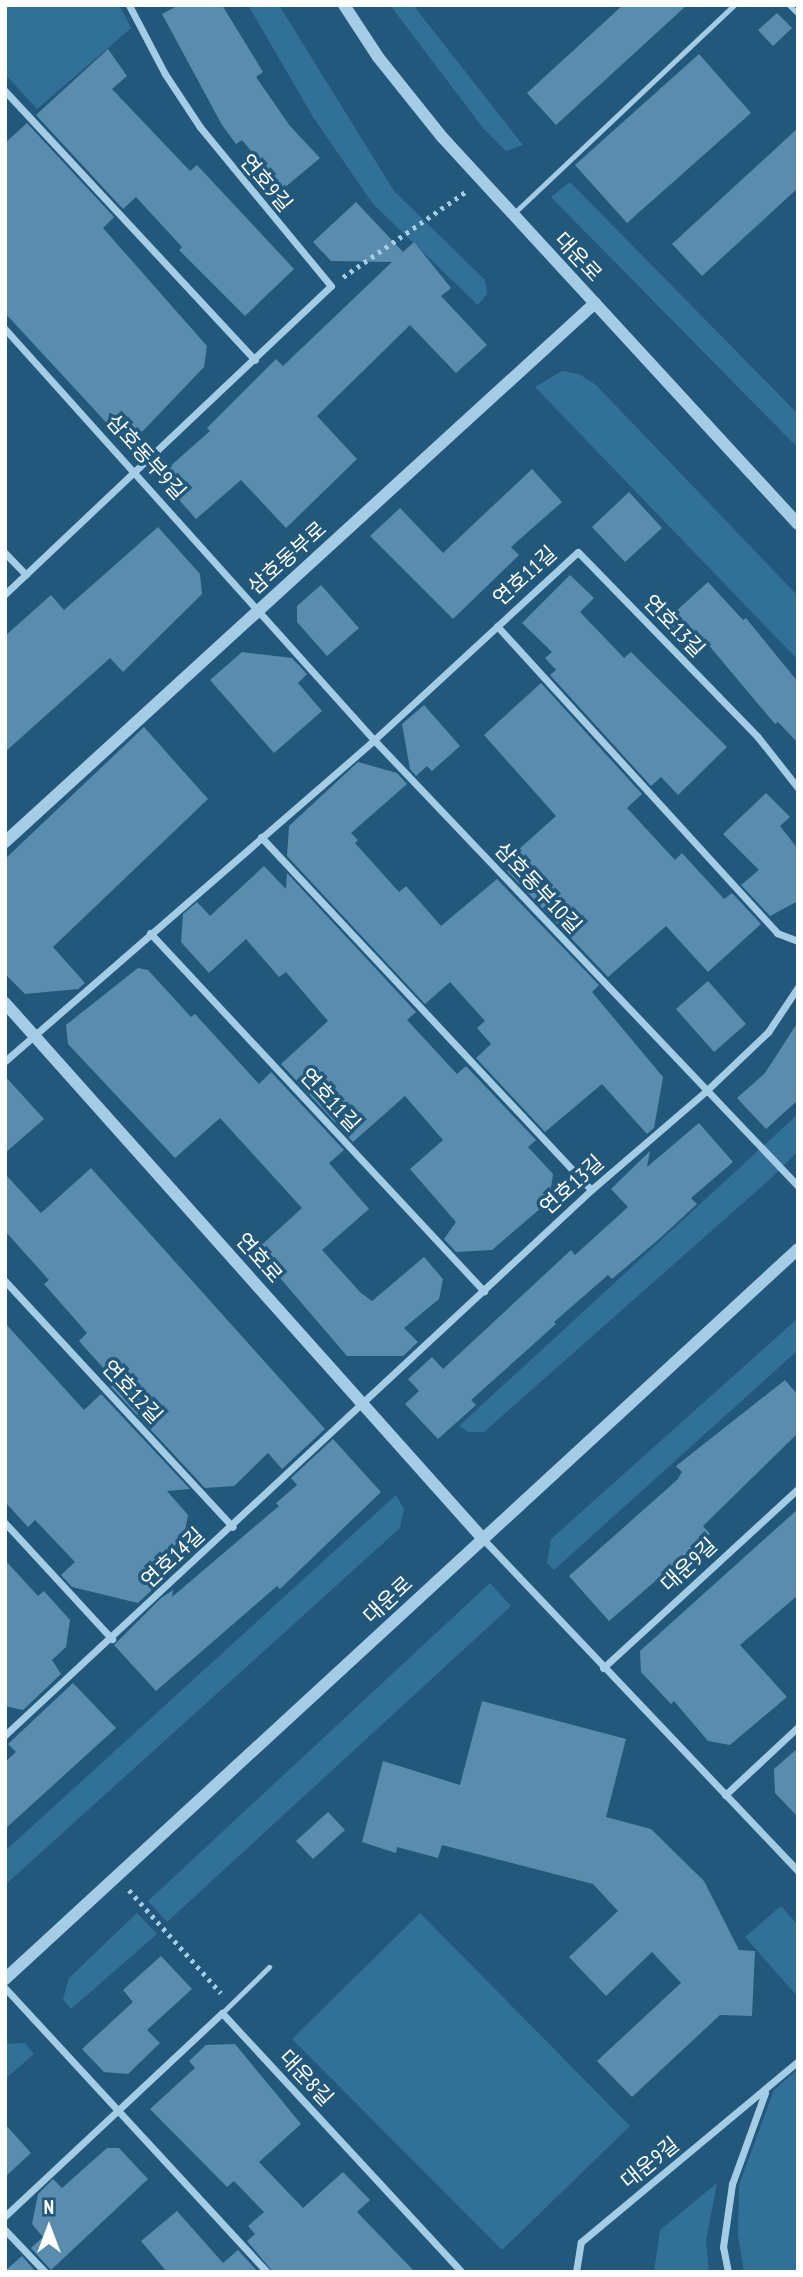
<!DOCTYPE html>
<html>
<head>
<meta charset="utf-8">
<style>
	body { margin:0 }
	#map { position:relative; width:803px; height:2277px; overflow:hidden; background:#22587b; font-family:"PT Sans Narrow","Noto Sans KR",sans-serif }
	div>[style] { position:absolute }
	.green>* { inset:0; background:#327197 }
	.building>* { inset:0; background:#5a8dad }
	.path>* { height:4.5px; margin-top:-2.25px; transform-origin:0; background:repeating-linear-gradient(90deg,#a4cde5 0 3.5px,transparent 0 8.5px) }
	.service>* { height:5px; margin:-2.5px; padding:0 2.5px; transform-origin:2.5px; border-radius:2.5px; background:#a4cde5 }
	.minor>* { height:7px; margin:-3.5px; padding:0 3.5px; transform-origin:3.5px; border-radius:3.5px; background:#a4cde5 }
	.tertiary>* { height:12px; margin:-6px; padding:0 6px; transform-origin:6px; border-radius:6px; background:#a4cde5 }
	span { translate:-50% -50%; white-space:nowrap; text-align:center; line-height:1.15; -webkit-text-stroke:7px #22587b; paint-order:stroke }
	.street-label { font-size:21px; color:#fff }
	.frame { position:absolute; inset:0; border:7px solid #fff; pointer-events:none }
	.north { position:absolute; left:14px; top:2193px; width:70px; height:70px; -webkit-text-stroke:5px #22587b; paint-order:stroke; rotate:0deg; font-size:19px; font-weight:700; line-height:28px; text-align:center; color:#fff }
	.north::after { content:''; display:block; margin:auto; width:24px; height:32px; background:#fff; clip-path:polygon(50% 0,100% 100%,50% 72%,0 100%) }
</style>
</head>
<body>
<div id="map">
	<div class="green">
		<i style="clip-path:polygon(5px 5px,119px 5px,131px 28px,37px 109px,5px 74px)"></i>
		<i style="clip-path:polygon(248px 5px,279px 5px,394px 191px,485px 280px,487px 294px,478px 305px,373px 204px,313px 117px)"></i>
		<i style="clip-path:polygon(390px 5px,413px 5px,523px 145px,506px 151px,483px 128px)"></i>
		<i style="clip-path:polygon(570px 182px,798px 414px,798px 448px,551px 197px)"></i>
		<i style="clip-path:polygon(562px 371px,579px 374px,596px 385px,798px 596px,798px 660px,535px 387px)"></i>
		<i style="clip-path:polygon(798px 1114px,798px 1151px,769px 1180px,484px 1432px,468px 1432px,459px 1426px)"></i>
		<i style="clip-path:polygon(798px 1318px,798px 1350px,554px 1570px,547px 1563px,551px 1539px)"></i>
		<i style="clip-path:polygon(396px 1495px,404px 1509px,400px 1528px,5px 1885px,5px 1851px)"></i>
		<i style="clip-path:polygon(490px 1583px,511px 1606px,167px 1922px,148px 1901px)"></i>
		<i style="clip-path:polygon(781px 1906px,798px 1925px,798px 1997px,745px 1937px)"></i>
		<i style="clip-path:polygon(137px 1913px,157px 1934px,71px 2009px,63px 1999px,69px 1978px)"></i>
		<i style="clip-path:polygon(420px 1913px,630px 2126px,502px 2250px,292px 2039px)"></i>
		<i style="clip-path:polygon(25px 2043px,34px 2054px,5px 2079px,5px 2044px)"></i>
		<i style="clip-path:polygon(798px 2069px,798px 2272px,744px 2272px,738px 2235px,739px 2185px,774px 2090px)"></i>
		<i style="clip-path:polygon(717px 2183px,706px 2241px,709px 2272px,654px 2272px,660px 2230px)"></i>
	</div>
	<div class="building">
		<i style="clip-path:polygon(179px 5px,222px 5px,263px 72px,256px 77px,290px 126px,320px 158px,283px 189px,242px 140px,236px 144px,222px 125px,162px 14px)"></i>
		<i style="clip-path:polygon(623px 5px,687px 5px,556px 125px,527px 93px)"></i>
		<i style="clip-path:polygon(777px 13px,792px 28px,773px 46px,758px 30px)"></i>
		<i style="clip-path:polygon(108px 49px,127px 76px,112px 89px,190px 171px,197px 165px,294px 269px,245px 316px,179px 250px,182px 247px,136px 197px,123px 209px,36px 115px)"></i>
		<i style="clip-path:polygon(699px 54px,751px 113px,627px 223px,575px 165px)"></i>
		<i style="clip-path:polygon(27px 123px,114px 217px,103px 228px,207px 346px,204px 367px,140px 434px,116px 433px,5px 313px,5px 143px)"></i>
		<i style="clip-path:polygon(798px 128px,798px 188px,702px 276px,672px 244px)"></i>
		<i style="clip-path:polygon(356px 202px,403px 252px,414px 242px,451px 288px,441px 296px,487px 345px,456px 373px,410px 325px,317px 416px,357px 459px,286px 528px,241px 480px,196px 519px,166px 485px,167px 469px,210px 431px,207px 428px,276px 359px,283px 366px,392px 262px,331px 261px,313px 242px)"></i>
		<i style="clip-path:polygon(532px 469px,562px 502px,511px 547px,519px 555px,453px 619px,370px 536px,400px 508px,443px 553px)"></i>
		<i style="clip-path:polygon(629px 492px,662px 528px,625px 562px,592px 527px)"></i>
		<i style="clip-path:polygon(158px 527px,200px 574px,202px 594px,123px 672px,110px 658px,5px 752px,5px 636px,51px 595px,64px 610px)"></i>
		<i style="clip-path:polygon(570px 575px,594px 598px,580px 612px,624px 658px,631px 652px,727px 747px,678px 795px,661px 777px,651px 786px,550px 675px,556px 670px,545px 658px,552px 652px,522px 623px)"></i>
		<i style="clip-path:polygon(708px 582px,743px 620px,746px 618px,798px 682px,798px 743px,778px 722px,775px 724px,701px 636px,687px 649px,663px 623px)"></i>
		<i style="clip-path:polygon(321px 585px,359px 628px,327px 656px,297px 622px,297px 606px)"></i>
		<i style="clip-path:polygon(242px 652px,292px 658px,307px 674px,298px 683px,322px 711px,274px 753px,210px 680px)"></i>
		<i style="clip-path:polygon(541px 683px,642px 794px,627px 808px,675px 860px,682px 853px,724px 899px,732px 893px,761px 924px,708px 972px,666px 926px,608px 977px,507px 871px,514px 864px,509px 858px,556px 816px,484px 735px)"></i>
		<i style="clip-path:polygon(424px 705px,460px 746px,432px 771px,427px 766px,416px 776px,410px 769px,402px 724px)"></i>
		<i style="clip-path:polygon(144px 727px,208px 799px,53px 947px,85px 983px,78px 989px,25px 994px,5px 974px,5px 859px)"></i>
		<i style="clip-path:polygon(358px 762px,397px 773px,407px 784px,351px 833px,358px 840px,355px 843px,399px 892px,406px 886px,441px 926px,497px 879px,599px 985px,592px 992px,663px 1077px,654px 1128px,647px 1134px,602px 1084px,545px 1132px,476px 1058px,491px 1044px,477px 1028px,485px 1021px,450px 982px,425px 1004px,287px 856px,289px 826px)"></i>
		<i style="clip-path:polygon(766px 793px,790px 817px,780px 826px,798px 849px,798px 901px,770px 916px,741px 885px,759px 870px,723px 834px)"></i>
		<i style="clip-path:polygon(264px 866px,286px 889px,287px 873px,416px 1012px,407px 1020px,457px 1074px,466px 1066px,536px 1140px,528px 1147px,553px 1174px,549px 1201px,492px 1250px,456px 1252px,444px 1239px,456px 1222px,410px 1169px,443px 1140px,405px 1096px,353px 1142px,281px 1064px,328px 1021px,286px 972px,279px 977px,246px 939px,209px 973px,181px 942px,183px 914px,197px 902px,210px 916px)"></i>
		<i style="clip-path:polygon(138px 968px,148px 970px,191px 1017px,195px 1014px,259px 1084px,271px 1072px,344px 1150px,329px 1163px,369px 1209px,322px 1250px,361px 1293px,372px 1301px,424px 1257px,443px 1279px,439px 1299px,404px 1328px,418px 1342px,403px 1356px,347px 1356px,256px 1250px,302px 1208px,220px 1118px,175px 1158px,68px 1044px,66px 1025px)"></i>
		<i style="clip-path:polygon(708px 981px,746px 1024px,714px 1052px,676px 1009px)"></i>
		<i style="clip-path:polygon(798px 1022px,798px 1100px,766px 1129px,737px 1098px,765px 1073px)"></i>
		<i style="clip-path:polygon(5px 1076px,44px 1119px,5px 1153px)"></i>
		<i style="clip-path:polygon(699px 1123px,733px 1162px,691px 1198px,697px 1204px,659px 1239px,612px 1279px,608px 1275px,554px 1322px,556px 1324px,471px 1400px,476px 1405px,438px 1439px,405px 1404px,419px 1391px,408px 1379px,432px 1357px,443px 1369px,571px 1250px,575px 1255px,628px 1207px,611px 1189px,650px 1151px,647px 1167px)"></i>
		<i style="clip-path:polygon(91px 1168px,325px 1429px,282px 1469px,268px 1453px,234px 1486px,205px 1488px,110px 1386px,115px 1381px,79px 1341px,87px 1333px,44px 1284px,49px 1280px,5px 1231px,5px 1174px,41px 1213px)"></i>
		<i style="clip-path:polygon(5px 1323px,84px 1410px,101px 1394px,190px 1489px,167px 1491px,188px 1515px,184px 1536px,142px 1578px,153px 1589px,138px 1603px,72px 1587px,61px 1575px,75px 1562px,35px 1520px,28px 1527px,5px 1502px)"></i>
		<i style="clip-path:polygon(785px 1380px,798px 1395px,798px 1433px,703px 1526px,710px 1534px,609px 1621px,569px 1576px,677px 1480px,682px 1472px,676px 1466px)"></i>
		<i style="clip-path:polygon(333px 1439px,381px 1492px,280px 1589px,277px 1586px,156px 1691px,114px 1645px,161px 1598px,173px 1590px,172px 1597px,279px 1506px,276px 1503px,297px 1485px,291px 1478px)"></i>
		<i style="clip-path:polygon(798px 1509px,798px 1595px,740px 1645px,787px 1697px,730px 1745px,708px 1741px,674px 1701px,671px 1704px,641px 1672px,640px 1651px)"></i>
		<i style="clip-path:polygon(5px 1560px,38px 1596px,44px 1591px,70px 1620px,66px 1647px,52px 1660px,61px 1674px,23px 1710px,5px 1706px)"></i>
		<i style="clip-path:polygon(73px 1683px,116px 1728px,5px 1829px,5px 1762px,16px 1752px,8px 1744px)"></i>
		<i style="clip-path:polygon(482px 1701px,626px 1739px,606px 1817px,651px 1829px,704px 1881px,739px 1950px,755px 1951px,752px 2016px,720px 2015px,632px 2097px,597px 2061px,681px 1983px,652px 1952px,606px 1996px,569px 1957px,618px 1911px,593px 1884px,442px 1845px,438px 1858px,397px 1847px,396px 1853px,362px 1842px,383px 1761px,460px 1785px)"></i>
		<i style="clip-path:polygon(798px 1748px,798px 1817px,775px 1793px,774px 1769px)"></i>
		<i style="clip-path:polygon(328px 1812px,345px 1830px,313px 1859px,296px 1841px)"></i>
		<i style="clip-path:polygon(161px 1956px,192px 1989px,147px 2030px,160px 2043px,128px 2074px,104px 2072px,82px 2049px,133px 2002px,123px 1990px)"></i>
		<i style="clip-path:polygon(235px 2044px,301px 2124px,259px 2162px,303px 2208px,343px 2172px,370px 2200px,357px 2212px,415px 2272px,273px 2272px,247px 2241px,255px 2234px,248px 2226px,264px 2212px,234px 2181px,227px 2187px,150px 2109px,195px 2068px,189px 2061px,206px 2045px)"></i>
		<i style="clip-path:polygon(5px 2124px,31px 2153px,5px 2177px)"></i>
		<i style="clip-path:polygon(107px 2148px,119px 2148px,148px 2179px,51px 2270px,31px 2248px,43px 2237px,32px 2224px,38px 2194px,53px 2179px,62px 2188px)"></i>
		<i style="clip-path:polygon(177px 2211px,223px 2263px,238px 2250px,258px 2272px,167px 2272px,141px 2241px)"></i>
		<i style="clip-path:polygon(22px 2256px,36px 2272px,5px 2272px,5px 2271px)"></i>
	</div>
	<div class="path">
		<i style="left:343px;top:277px;width:152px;rotate:-34.8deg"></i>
		<i style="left:129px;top:1890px;width:138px;rotate:48.2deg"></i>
	</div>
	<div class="service">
		<i style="left:789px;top:5px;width:13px;rotate:45deg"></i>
		<i style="left:513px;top:214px;width:304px;rotate:-43.4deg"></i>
		<i style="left:222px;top:2013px;width:66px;rotate:-44.4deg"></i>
	</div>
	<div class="minor">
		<i style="left:5px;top:91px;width:367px;rotate:47.1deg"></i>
		<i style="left:5px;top:329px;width:552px;rotate:48.08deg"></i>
		<i style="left:374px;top:740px;width:615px;rotate:46.45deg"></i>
		<i style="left:5px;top:553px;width:30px;rotate:46deg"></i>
		<i style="left:5px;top:594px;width:448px;rotate:-43.4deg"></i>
		<i style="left:331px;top:286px;width:206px;rotate:-129.5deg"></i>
		<i style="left:200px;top:127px;width:64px;rotate:-123.4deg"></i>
		<i style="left:165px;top:74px;width:78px;rotate:-117.6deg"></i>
		<i style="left:497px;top:626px;width:416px;rotate:47.6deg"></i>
		<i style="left:777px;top:933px;width:22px;rotate:21deg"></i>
		<i style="left:261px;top:837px;width:483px;rotate:46.9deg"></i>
		<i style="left:150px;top:933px;width:490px;rotate:47deg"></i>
		<i style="left:5px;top:1061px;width:489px;rotate:-41deg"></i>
		<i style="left:374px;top:740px;width:277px;rotate:-42.7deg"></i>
		<i style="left:578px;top:552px;width:257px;rotate:45.8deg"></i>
		<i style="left:757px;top:736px;width:66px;rotate:51.7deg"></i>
		<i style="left:5px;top:1281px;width:335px;rotate:47.2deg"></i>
		<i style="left:5px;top:1523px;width:158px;rotate:47.3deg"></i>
		<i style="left:483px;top:1539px;width:458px;rotate:46.5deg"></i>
		<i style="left:603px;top:1668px;width:265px;rotate:-42.6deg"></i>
		<i style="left:5px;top:1735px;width:800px;rotate:-42.92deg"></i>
		<i style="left:591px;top:1190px;width:152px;rotate:-40.7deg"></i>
		<i style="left:706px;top:1091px;width:86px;rotate:-43.6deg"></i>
		<i style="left:768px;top:1032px;width:54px;rotate:-56.3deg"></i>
		<i style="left:725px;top:1795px;width:100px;rotate:-43deg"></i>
		<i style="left:5px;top:1988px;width:386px;rotate:47.3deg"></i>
		<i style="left:5px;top:2216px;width:297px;rotate:-43.1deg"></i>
		<i style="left:222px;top:2013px;width:353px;rotate:47.2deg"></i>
		<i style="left:5px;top:2230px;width:58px;rotate:46.4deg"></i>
		<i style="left:576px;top:2272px;width:30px;rotate:-81deg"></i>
		<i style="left:581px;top:2242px;width:283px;rotate:-39.8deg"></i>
		<i style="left:728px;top:2272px;width:25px;rotate:-101deg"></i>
		<i style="left:723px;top:2247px;width:64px;rotate:-81.9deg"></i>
		<i style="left:732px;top:2184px;width:97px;rotate:-70.1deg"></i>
	</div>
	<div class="tertiary">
		<i style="left:344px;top:5px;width:62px;rotate:56.8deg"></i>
		<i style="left:378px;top:57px;width:104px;rotate:51.3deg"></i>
		<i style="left:443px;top:138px;width:524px;rotate:47.4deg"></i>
		<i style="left:5px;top:842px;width:799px;rotate:-42.41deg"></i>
		<i style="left:5px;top:1003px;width:718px;rotate:48.27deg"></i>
		<i style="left:5px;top:1979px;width:1078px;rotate:-42.63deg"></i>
	</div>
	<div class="street-label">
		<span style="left:266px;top:183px;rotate:50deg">연호9길</span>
		<span style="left:578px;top:257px;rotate:47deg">대운로</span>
		<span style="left:146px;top:457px;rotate:48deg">삼호동부9길</span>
		<span style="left:287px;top:558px;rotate:-42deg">삼호동부로</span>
		<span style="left:525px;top:576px;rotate:-42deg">연호11길</span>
		<span style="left:674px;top:626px;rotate:46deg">연호13길</span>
		<span style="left:538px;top:888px;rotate:47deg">삼호동부10길</span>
		<span style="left:330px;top:1100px;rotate:47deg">연호11길</span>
		<span style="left:572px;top:1185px;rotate:-42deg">연호13길</span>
		<span style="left:259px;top:1258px;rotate:49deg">연호로</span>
		<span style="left:132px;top:1392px;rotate:47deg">연호12길</span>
		<span style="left:173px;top:1558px;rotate:-43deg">연호14길</span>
		<span style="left:689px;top:1565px;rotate:-43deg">대운9길</span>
		<span style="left:388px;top:1600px;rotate:-43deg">대운로</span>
		<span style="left:306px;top:2078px;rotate:47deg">대운8길</span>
		<span style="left:650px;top:2163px;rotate:-39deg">대운9길</span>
	</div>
	<div class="frame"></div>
	<div class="north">N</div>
</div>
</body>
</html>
